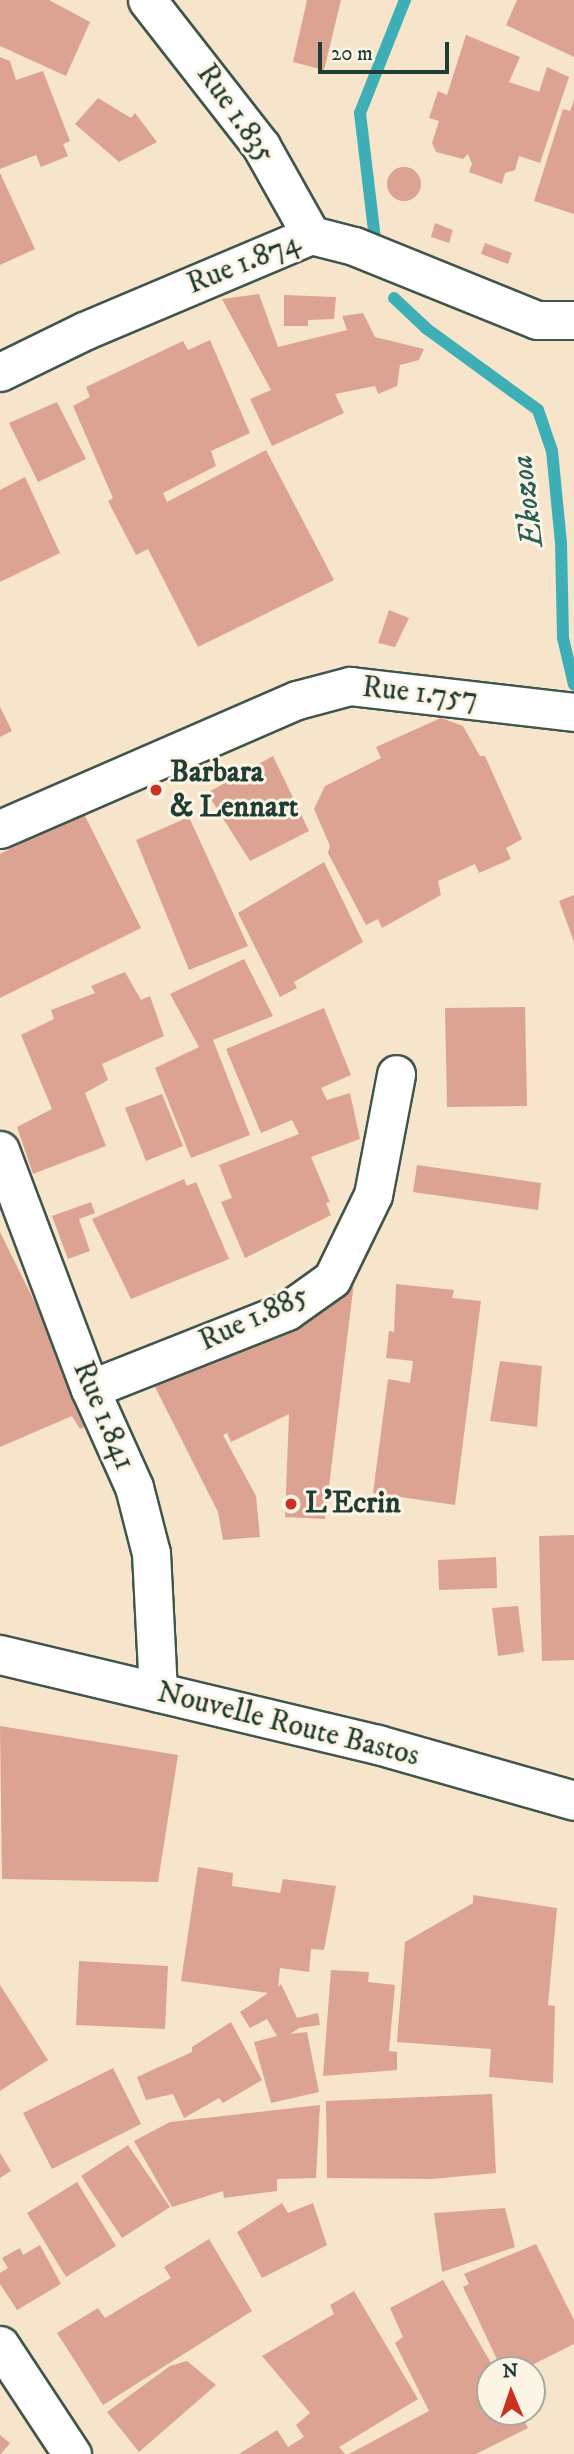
<!DOCTYPE html>
<html>
<head>
<meta charset="utf-8">
<style>
	body { margin:0 }
	#map { position:relative; width:574px; height:2454px; overflow:hidden; background:#f7e5cb; font-family:"IM FELL DW Pica",serif }
	div>[style] { position:absolute }
	.stream>* { height:12px; margin:-6px; padding:0 6px; transform-origin:6px; border-radius:6px; background:#3eafb7 }
	.building>* { inset:0; background:#dda392 }
	.round { border-radius:50% }
	.roads { filter:drop-shadow(2px 0 #3f564b) drop-shadow(-2px 0 #3f564b) drop-shadow(0 2px #3f564b) drop-shadow(0 -2px #3f564b) }
	.street>* { height:37px; margin:-18.5px; padding:0 18.5px; transform-origin:18.5px; border-radius:18.5px; background:#fff }
	.secondary>* { height:38px; margin:-19px; padding:0 19px; transform-origin:19px; border-radius:19px; background:#fff }
	.dots>* { width:19px; height:19px; translate:-50% -50%; box-sizing:border-box; border:4px solid #fcf5e5; border-radius:50% }
	span { translate:-50% -50%; white-space:nowrap; text-align:center; line-height:1.15; -webkit-text-stroke:6px #fcf5e5; paint-order:stroke }
	.street-label { font-size:30px; color:#1f3d34 }
	.poi-label { font-size:30px; color:#1f3d34; font-weight:700 }
	.left { translate:0 -50%; text-align:left }
	.water-label { font-size:32px; color:#285f5b; font-style:italic }
	.north { position:absolute; left:476px; top:2356px; width:70px; height:70px; box-sizing:border-box; background:#fcf5e5; border:2px solid #a4ab9e; border-radius:50%; rotate:358deg; font-size:19px; font-weight:700; line-height:28px; text-align:center; color:#1f3d34 }
	.north::after { content:''; display:block; margin:auto; width:24px; height:32px; background:#c8321e; clip-path:polygon(50% 0,100% 100%,50% 72%,0 100%) }
	.scale { position:absolute; left:318px; top:42px; width:131px; height:32px; box-sizing:border-box; border:4px solid #1f3d34; border-top:0; padding-left:9px; font-size:21px; line-height:24px; white-space:nowrap; color:#1f3d34; -webkit-text-stroke:5px #fcf5e5; paint-order:stroke }
</style>
</head>
<body>
<div id="map">
	<div class="stream">
		<i style="left:375px;top:239px;width:127px;rotate:-96.8deg"></i>
		<i style="left:360px;top:113px;width:122px;rotate:-68.3deg"></i>
		<i style="left:394px;top:298px;width:45px;rotate:43.2deg"></i>
		<i style="left:427px;top:329px;width:137px;rotate:36.1deg"></i>
		<i style="left:538px;top:410px;width:43px;rotate:71.1deg"></i>
		<i style="left:552px;top:451px;width:91px;rotate:84.4deg"></i>
		<i style="left:561px;top:542px;width:96px;rotate:88.8deg"></i>
		<i style="left:563px;top:638px;width:48px;rotate:76.8deg"></i>
	</div>
	<div class="building">
		<i style="clip-path:polygon(0 0,49px 0,90px 22px,66px 76px,0 46px)"></i>
		<i style="clip-path:polygon(307px 0,341px 0,324px 70px,293px 62px)"></i>
		<i style="clip-path:polygon(517px 0,574px 0,574px 57px,506px 25px)"></i>
		<i style="clip-path:polygon(466px 35px,520px 57px,509px 82px,539px 92px,547px 67px,569px 77px,540px 163px,519px 156px,515px 170px,505px 173px,502px 184px,469px 172px,472px 164px,468px 154px,463px 159px,436px 152px,432px 143px,439px 121px,429px 118px,438px 91px,447px 95px)"></i>
		<i style="clip-path:polygon(0 57px,10px 61px,16px 80px,43px 71px,70px 141px,63px 144px,68px 156px,41px 167px,36px 155px,0 169px)"></i>
		<i style="clip-path:polygon(98px 98px,131px 118px,135px 113px,157px 142px,119px 162px,75px 124px)"></i>
		<i style="clip-path:polygon(574px 100px,574px 214px,534px 201px,563px 109px,570px 111px)"></i>
		<i class="round" style="left:387px;top:167px;width:34px;height:34px"></i>
		<i style="clip-path:polygon(0 173px,35px 249px,0 265px)"></i>
		<i style="clip-path:polygon(435px 223px,453px 230px,449px 243px,431px 237px)"></i>
		<i style="clip-path:polygon(485px 243px,512px 253px,508px 264px,481px 254px)"></i>
		<i style="clip-path:polygon(259px 294px,278px 347px,347px 330px,342px 316px,363px 313px,375px 337px,424px 349px,419px 360px,400px 365px,397px 386px,378px 394px,375px 386px,335px 394px,344px 413px,272px 446px,250px 399px,271px 390px,222px 299px)"></i>
		<i style="clip-path:polygon(284px 295px,336px 297px,334px 319px,308px 320px,308px 326px,284px 326px)"></i>
		<i style="clip-path:polygon(210px 340px,250px 433px,211px 451px,216px 466px,163px 493px,167px 502px,266px 450px,334px 580px,198px 647px,148px 549px,136px 555px,108px 501px,113px 498px,73px 406px,90px 397px,86px 387px,183px 341px,188px 350px)"></i>
		<i style="clip-path:polygon(57px 402px,86px 459px,38px 482px,9px 423px)"></i>
		<i style="clip-path:polygon(25px 477px,60px 553px,0 582px,0 490px)"></i>
		<i style="clip-path:polygon(389px 610px,409px 618px,395px 647px,378px 643px)"></i>
		<i style="clip-path:polygon(0 707px,12px 731px,0 737px)"></i>
		<i style="clip-path:polygon(441px 718px,463px 726px,480px 756px,485px 756px,522px 839px,506px 848px,511px 859px,479px 873px,475px 864px,438px 881px,441px 895px,382px 928px,378px 919px,366px 925px,328px 853px,330px 846px,314px 809px,325px 786px,381px 758px,376px 747px)"></i>
		<i style="clip-path:polygon(273px 756px,309px 831px,250px 861px,207px 793px)"></i>
		<i style="clip-path:polygon(83px 812px,141px 928px,0 998px,0 854px)"></i>
		<i style="clip-path:polygon(189px 817px,248px 946px,189px 970px,136px 840px)"></i>
		<i style="clip-path:polygon(324px 862px,363px 942px,294px 982px,297px 988px,280px 997px,238px 913px)"></i>
		<i style="clip-path:polygon(574px 895px,574px 942px,559px 901px)"></i>
		<i style="clip-path:polygon(244px 959px,273px 1016px,213px 1040px,250px 1135px,191px 1158px,155px 1068px,199px 1047px,170px 994px)"></i>
		<i style="clip-path:polygon(125px 972px,141px 1000px,150px 996px,164px 1036px,102px 1064px,108px 1080px,85px 1093px,106px 1146px,33px 1174px,17px 1127px,52px 1109px,21px 1035px,54px 1019px,51px 1010px,95px 993px,91px 986px)"></i>
		<i style="clip-path:polygon(525px 1007px,527px 1106px,447px 1107px,445px 1008px)"></i>
		<i style="clip-path:polygon(324px 1008px,351px 1075px,321px 1088px,327px 1100px,350px 1093px,360px 1139px,311px 1157px,330px 1202px,326px 1203px,331px 1215px,245px 1258px,221px 1202px,232px 1198px,219px 1165px,299px 1134px,292px 1120px,261px 1133px,226px 1049px)"></i>
		<i style="clip-path:polygon(162px 1094px,183px 1146px,146px 1161px,125px 1108px)"></i>
		<i style="clip-path:polygon(417px 1165px,541px 1183px,538px 1210px,413px 1192px)"></i>
		<i style="clip-path:polygon(184px 1179px,187px 1186px,196px 1182px,229px 1259px,131px 1299px,92px 1219px)"></i>
		<i style="clip-path:polygon(91px 1202px,95px 1213px,79px 1219px,90px 1251px,68px 1259px,52px 1216px)"></i>
		<i style="clip-path:polygon(0 1232px,94px 1422px,80px 1429px,72px 1416px,0 1447px)"></i>
		<i style="clip-path:polygon(354px 1282px,325px 1519px,285px 1517px,289px 1414px,231px 1442px,227px 1433px,223px 1435px,256px 1496px,260px 1537px,223px 1540px,218px 1512px,151px 1379px)"></i>
		<i style="clip-path:polygon(396px 1284px,454px 1290px,452px 1298px,481px 1301px,455px 1505px,373px 1493px,388px 1379px,410px 1383px,413px 1361px,386px 1358px,389px 1331px,394px 1332px)"></i>
		<i style="clip-path:polygon(500px 1361px,542px 1366px,537px 1427px,490px 1421px)"></i>
		<i style="clip-path:polygon(574px 1535px,574px 1660px,542px 1661px,539px 1536px)"></i>
		<i style="clip-path:polygon(496px 1557px,497px 1588px,439px 1590px,438px 1560px)"></i>
		<i style="clip-path:polygon(518px 1606px,524px 1652px,498px 1656px,492px 1608px)"></i>
		<i style="clip-path:polygon(0 1726px,178px 1755px,158px 1882px,2px 1879px)"></i>
		<i style="clip-path:polygon(198px 1867px,233px 1873px,232px 1886px,280px 1893px,283px 1879px,336px 1886px,324px 1950px,311px 1949px,309px 1972px,280px 1968px,278px 1987px,281px 1984px,297px 2018px,318px 2013px,320px 2025px,299px 2028px,290px 2034px,307px 2032px,319px 2092px,271px 2103px,254px 2042px,277px 2036px,267px 2019px,250px 2028px,240px 2012px,268px 1993px,181px 1981px)"></i>
		<i style="clip-path:polygon(473px 1895px,557px 1908px,548px 2005px,555px 2006px,553px 2083px,489px 2077px,491px 2049px,397px 2042px,405px 1942px,473px 1903px)"></i>
		<i style="clip-path:polygon(79px 1961px,168px 1966px,165px 2029px,76px 2025px)"></i>
		<i style="clip-path:polygon(331px 1970px,369px 1972px,368px 1982px,395px 1985px,389px 2051px,397px 2052px,397px 2070px,323px 2076px)"></i>
		<i style="clip-path:polygon(0 1985px,48px 2060px,0 2091px)"></i>
		<i style="clip-path:polygon(231px 2022px,262px 2080px,223px 2103px,219px 2098px,184px 2118px,173px 2094px,146px 2100px,137px 2077px,192px 2052px,192px 2047px)"></i>
		<i style="clip-path:polygon(113px 2068px,141px 2124px,52px 2169px,23px 2113px)"></i>
		<i style="clip-path:polygon(492px 2094px,496px 2173px,432px 2179px,327px 2178px,326px 2101px)"></i>
		<i style="clip-path:polygon(320px 2105px,316px 2178px,277px 2179px,277px 2191px,224px 2198px,223px 2191px,172px 2207px,134px 2141px,170px 2122px)"></i>
		<i style="clip-path:polygon(128px 2145px,170px 2207px,122px 2238px,81px 2176px)"></i>
		<i style="clip-path:polygon(0 2153px,11px 2171px,0 2178px)"></i>
		<i style="clip-path:polygon(77px 2182px,116px 2246px,66px 2277px,27px 2213px)"></i>
		<i style="clip-path:polygon(282px 2203px,288px 2213px,313px 2203px,327px 2245px,262px 2278px,237px 2232px)"></i>
		<i style="clip-path:polygon(505px 2208px,515px 2247px,442px 2272px,434px 2213px)"></i>
		<i style="clip-path:polygon(209px 2239px,252px 2311px,103px 2405px,57px 2333px,98px 2308px,105px 2318px,171px 2278px,164px 2267px)"></i>
		<i style="clip-path:polygon(536px 2244px,574px 2320px,574px 2344px,522px 2370px,502px 2370px,463px 2287px,469px 2284px,464px 2274px)"></i>
		<i style="clip-path:polygon(40px 2245px,61px 2284px,17px 2310px,0 2284px,0 2273px,8px 2268px,2px 2258px,20px 2248px,23px 2255px)"></i>
		<i style="clip-path:polygon(443px 2280px,495px 2370px,490px 2370px,490px 2412px,519px 2412px,528px 2428px,476px 2454px,349px 2454px,429px 2411px,395px 2343px,403px 2337px,390px 2308px)"></i>
		<i style="clip-path:polygon(354px 2291px,418px 2399px,339px 2447px,345px 2454px,239px 2454px,277px 2430px,288px 2447px,304px 2437px,296px 2425px,310px 2413px,262px 2356px,334px 2314px,330px 2305px)"></i>
		<i style="clip-path:polygon(187px 2361px,216px 2385px,139px 2452px,107px 2412px,170px 2366px)"></i>
		<i style="clip-path:polygon(0 2435px,10px 2443px,1px 2454px,0 2454px)"></i>
	</div>
	<div class="roads">
		<div class="street">
			<i style="left:147px;top:0;width:185px;rotate:52deg"></i>
			<i style="left:261px;top:146px;width:102px;rotate:60.7deg"></i>
			<i style="left:0;top:372px;width:93px;rotate:-26deg"></i>
			<i style="left:84px;top:331px;width:246px;rotate:-22.9deg"></i>
			<i style="left:311px;top:235px;width:44px;rotate:14.3deg"></i>
			<i style="left:354px;top:246px;width:197px;rotate:22deg"></i>
			<i style="left:537px;top:320px;width:37px"></i>
			<i style="left:0;top:829px;width:324px;rotate:-23.5deg"></i>
			<i style="left:297px;top:700px;width:55px;rotate:-14.8deg"></i>
			<i style="left:350px;top:686px;width:226px;rotate:6.6deg"></i>
			<i style="left:0;top:1150px;width:255px;rotate:69.4deg"></i>
			<i style="left:90px;top:1389px;width:107px;rotate:65.8deg"></i>
			<i style="left:134px;top:1487px;width:68px;rotate:75.6deg"></i>
			<i style="left:151px;top:1553px;width:140px;rotate:87.1deg"></i>
			<i style="left:90px;top:1389px;width:212px;rotate:-21.6deg"></i>
			<i style="left:287px;top:1311px;width:55px;rotate:-35.4deg"></i>
			<i style="left:332px;top:1279px;width:93px;rotate:-64deg"></i>
			<i style="left:373px;top:1195px;width:123px;rotate:-79.2deg"></i>
			<i style="left:0;top:2345px;width:131px;rotate:56.6deg"></i>
		</div>
		<div class="secondary">
			<i style="left:0;top:1655px;width:389px;rotate:13.4deg"></i>
			<i style="left:378px;top:1745px;width:204px;rotate:15.9deg"></i>
		</div>
	</div>
	<div class="dots">
		<i style="left:156px;top:790px;background:#c8321e"></i>
		<i style="left:291px;top:1504px;background:#c8321e"></i>
	</div>
	<div class="street-label">
		<span style="left:235px;top:114px;rotate:55deg">Rue 1.835</span>
		<span style="left:244px;top:264px;rotate:-22deg">Rue 1.874</span>
		<span style="left:420px;top:694px;rotate:6deg">Rue 1.757</span>
		<span style="left:254px;top:1319px;rotate:-25deg">Rue 1.885</span>
		<span style="left:103px;top:1416px;rotate:67deg">Rue 1.841</span>
		<span style="left:288px;top:1725px;rotate:14deg">Nouvelle Route Bastos</span>
	</div>
	<div class="poi-label">
		<span class="left" style="left:170px;top:790px">Barbara<br>&amp; Lennart</span>
		<span class="left" style="left:305px;top:1504px">L’Ecrin</span>
	</div>
	<div class="water-label">
		<span style="left:528px;top:501px;rotate:-97deg">Ekozoa</span>
	</div>
	<div class="north">N</div>
	<div class="scale">20 m</div>
</div>
</body>
</html>
